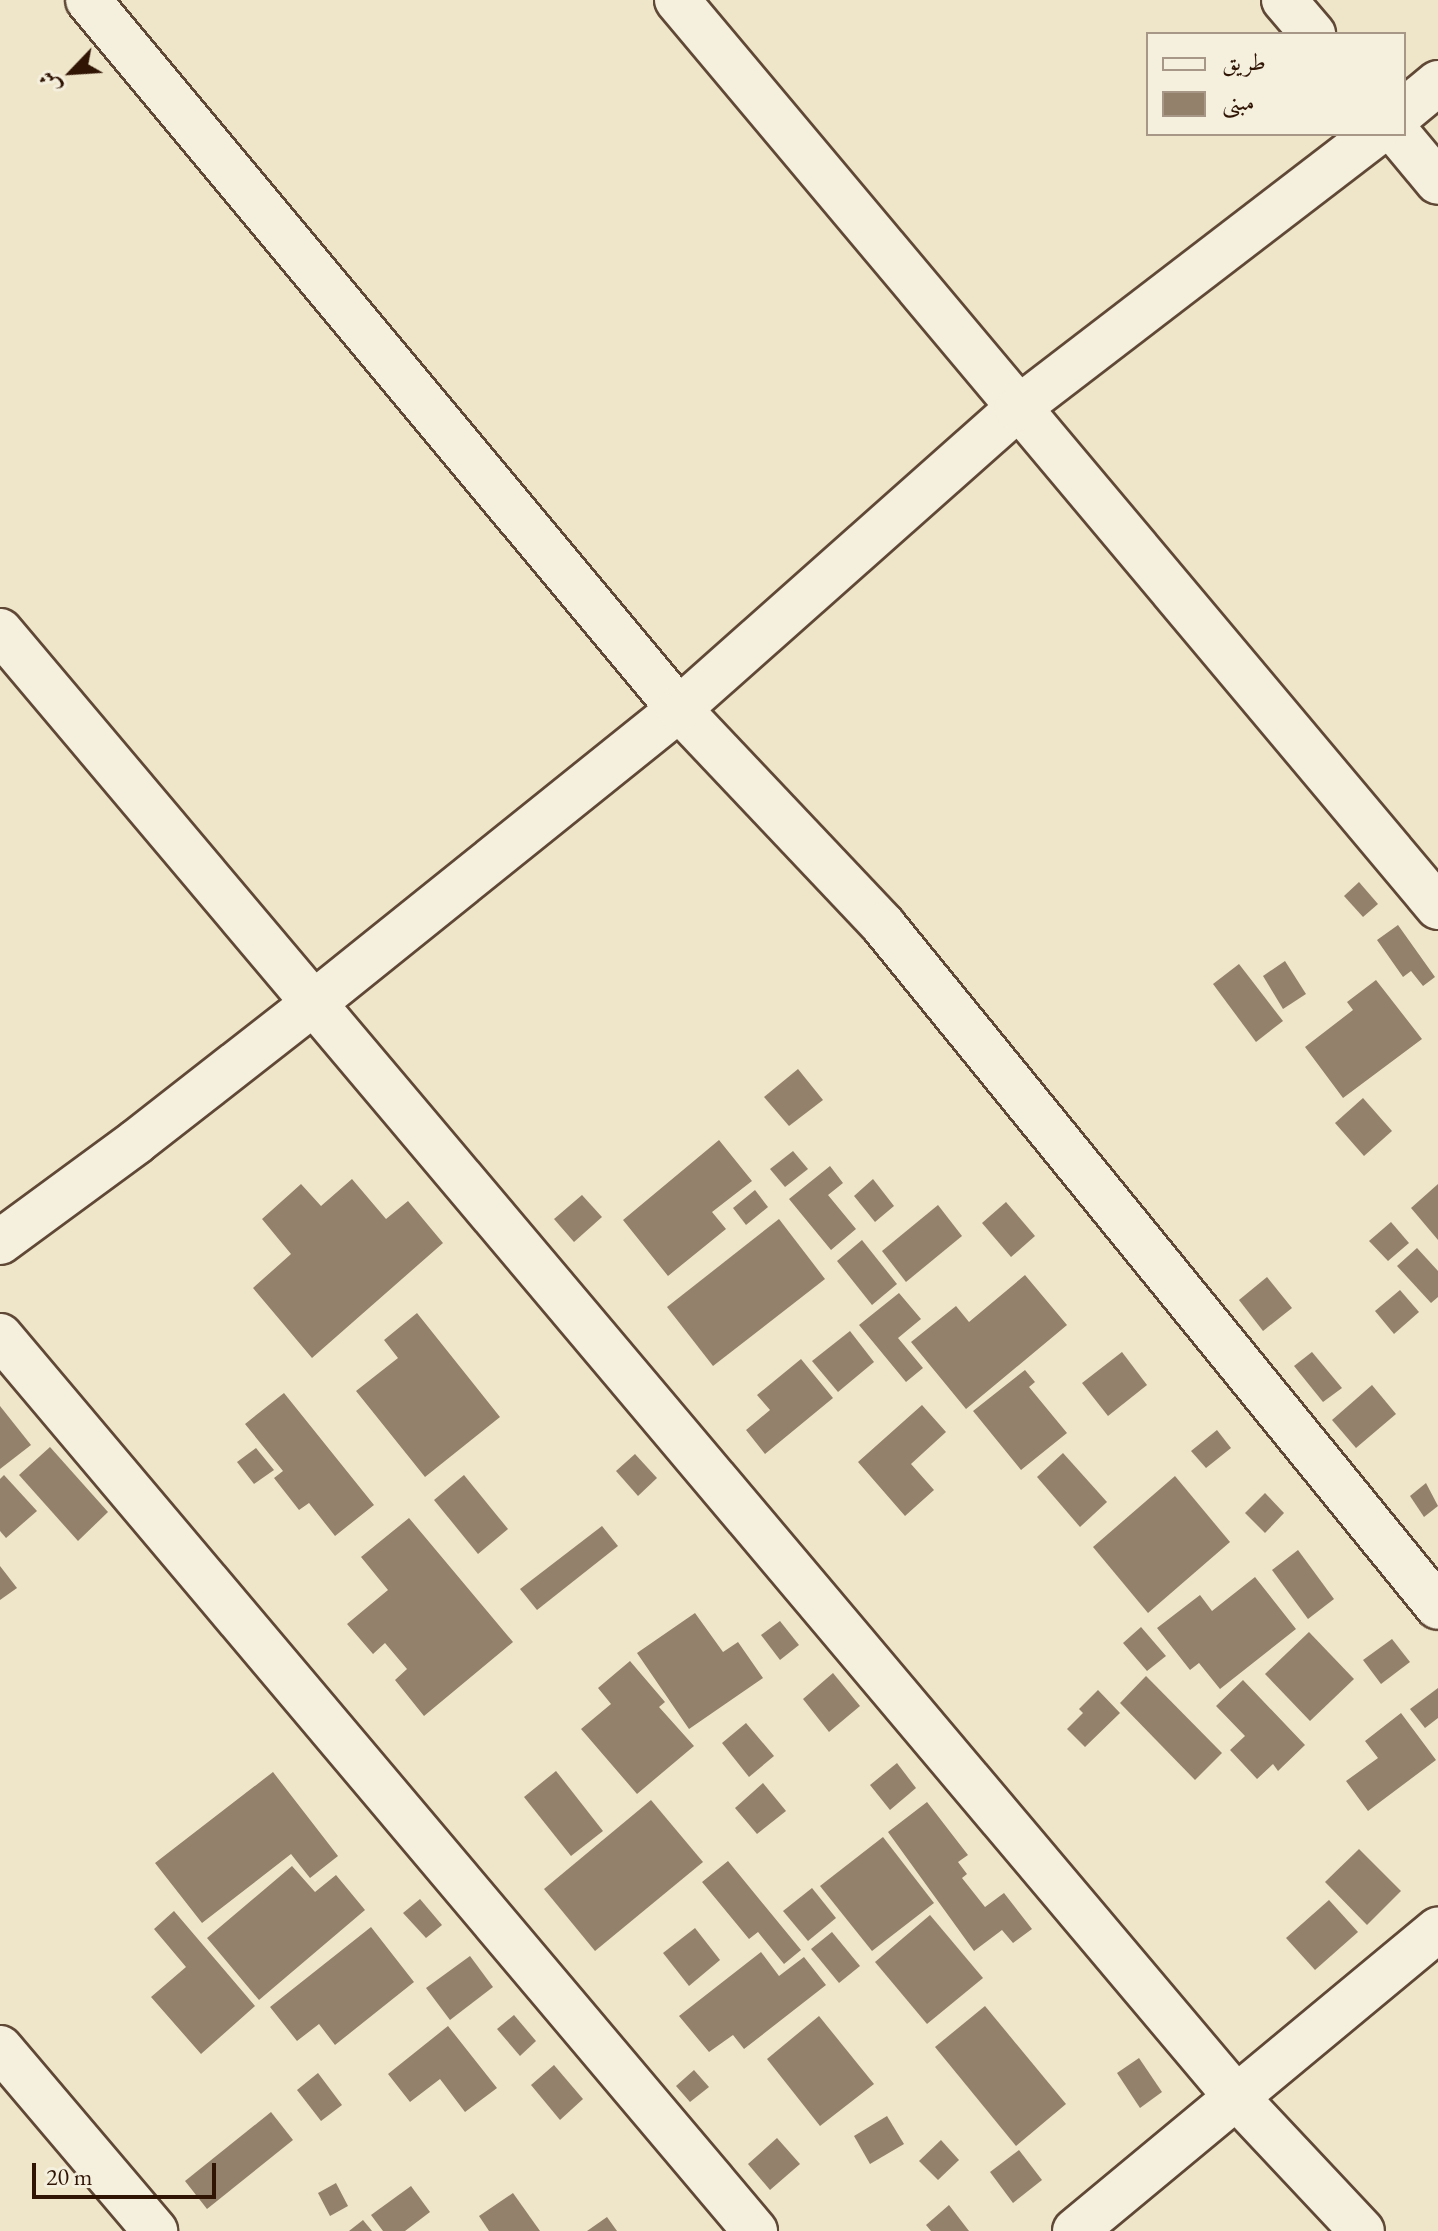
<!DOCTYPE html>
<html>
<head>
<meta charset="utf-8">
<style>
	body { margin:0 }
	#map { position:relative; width:1438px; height:2231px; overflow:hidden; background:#efe6ca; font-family:"EB Garamond",Amiri,serif }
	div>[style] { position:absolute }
	.building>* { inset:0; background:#93816b }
	.roads { filter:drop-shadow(2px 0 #604836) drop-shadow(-2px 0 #604836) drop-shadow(0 2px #604836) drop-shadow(0 -2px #604836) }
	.minor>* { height:44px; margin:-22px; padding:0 22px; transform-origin:22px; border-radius:22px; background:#f5efdd }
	span { translate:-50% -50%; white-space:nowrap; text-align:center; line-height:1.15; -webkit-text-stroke:6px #f5efdd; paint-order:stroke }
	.legend { position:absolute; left:1146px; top:32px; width:260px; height:104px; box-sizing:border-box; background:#f5efdd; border:2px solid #a69786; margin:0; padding:10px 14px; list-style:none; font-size:24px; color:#301404 }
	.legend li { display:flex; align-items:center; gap:16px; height:40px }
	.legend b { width:40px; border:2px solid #a69786 }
	.north { position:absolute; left:32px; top:32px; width:80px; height:80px; -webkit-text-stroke:6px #f5efdd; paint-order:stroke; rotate:245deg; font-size:22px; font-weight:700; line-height:32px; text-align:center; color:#301404 }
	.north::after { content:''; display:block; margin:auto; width:28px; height:36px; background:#301404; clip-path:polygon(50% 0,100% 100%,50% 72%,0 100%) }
	.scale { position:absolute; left:32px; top:2163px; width:184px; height:36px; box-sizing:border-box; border:4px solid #301404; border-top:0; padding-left:10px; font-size:24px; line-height:28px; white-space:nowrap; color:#301404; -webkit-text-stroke:6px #f5efdd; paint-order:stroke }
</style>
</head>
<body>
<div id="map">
	<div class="building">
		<i style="clip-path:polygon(1359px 882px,1378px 904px,1363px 917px,1344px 896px)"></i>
		<i style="clip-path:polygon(1398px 925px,1435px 977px,1423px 986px,1411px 971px,1403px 977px,1377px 940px)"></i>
		<i style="clip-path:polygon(1285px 961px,1306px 994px,1283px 1009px,1263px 976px)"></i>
		<i style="clip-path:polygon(1239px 964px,1283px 1021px,1256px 1042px,1213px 984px)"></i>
		<i style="clip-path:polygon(1376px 980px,1422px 1039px,1343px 1098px,1305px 1047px,1353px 1010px,1347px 1002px)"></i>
		<i style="clip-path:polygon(798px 1069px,823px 1100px,789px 1126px,764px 1097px)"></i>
		<i style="clip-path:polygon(1363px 1098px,1392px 1131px,1364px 1156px,1335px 1123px)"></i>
		<i style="clip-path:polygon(719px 1140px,752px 1181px,712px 1212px,726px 1229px,668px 1276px,623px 1220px)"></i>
		<i style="clip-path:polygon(793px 1151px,808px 1169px,785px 1187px,770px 1169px)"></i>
		<i style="clip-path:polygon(830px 1166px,843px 1183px,828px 1195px,856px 1229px,831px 1250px,789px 1199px)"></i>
		<i style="clip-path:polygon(352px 1179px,386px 1219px,408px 1201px,443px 1243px,312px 1358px,253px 1288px,291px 1254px,262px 1219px,301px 1184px,321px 1206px)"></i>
		<i style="clip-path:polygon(873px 1179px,894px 1206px,875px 1222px,854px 1196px)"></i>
		<i style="clip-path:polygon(1438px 1184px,1438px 1240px,1411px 1208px)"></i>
		<i style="clip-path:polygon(755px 1190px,768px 1207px,746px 1225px,733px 1208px)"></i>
		<i style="clip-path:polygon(582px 1195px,602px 1217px,574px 1242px,554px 1219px)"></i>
		<i style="clip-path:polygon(1006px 1202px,1035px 1236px,1011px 1257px,982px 1223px)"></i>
		<i style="clip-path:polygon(938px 1205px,962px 1236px,906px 1282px,882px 1251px)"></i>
		<i style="clip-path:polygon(779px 1219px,825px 1279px,713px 1366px,667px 1307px)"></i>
		<i style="clip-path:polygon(1391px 1222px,1409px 1243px,1388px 1261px,1369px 1241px)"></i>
		<i style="clip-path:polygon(862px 1240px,897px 1284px,872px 1305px,837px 1261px)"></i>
		<i style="clip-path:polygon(1417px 1248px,1438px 1271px,1438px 1297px,1431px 1303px,1397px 1266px)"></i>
		<i style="clip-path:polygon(1025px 1275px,1067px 1325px,966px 1409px,911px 1342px,956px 1306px,969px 1322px)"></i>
		<i style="clip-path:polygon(1267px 1277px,1292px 1308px,1263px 1331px,1239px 1300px)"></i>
		<i style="clip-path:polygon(1400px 1290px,1419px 1312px,1394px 1334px,1375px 1311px)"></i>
		<i style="clip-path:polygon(899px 1293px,921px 1319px,898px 1338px,923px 1368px,906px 1382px,859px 1325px)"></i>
		<i style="clip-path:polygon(417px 1313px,500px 1417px,425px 1477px,356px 1391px,398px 1358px,384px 1340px)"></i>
		<i style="clip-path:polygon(850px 1331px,874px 1362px,838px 1392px,812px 1361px)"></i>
		<i style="clip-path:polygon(1122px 1352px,1147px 1385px,1108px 1416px,1082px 1383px)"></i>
		<i style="clip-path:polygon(1312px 1352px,1342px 1388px,1323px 1402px,1294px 1366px)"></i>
		<i style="clip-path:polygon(801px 1359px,833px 1398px,765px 1454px,746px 1430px,770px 1410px,757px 1395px)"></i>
		<i style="clip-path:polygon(1025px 1370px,1035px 1382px,1029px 1387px,1067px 1433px,1021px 1470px,973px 1411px)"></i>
		<i style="clip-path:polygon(1372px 1385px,1396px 1414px,1356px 1448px,1332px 1420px)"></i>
		<i style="clip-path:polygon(284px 1393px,374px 1505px,335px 1536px,309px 1503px,299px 1510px,274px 1478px,283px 1471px,245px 1424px)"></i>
		<i style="clip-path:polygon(922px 1405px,946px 1432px,911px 1464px,934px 1490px,905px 1516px,858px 1462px)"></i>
		<i style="clip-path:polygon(0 1406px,31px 1445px,0 1469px)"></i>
		<i style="clip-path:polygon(1217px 1430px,1231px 1448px,1206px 1468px,1191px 1451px)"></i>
		<i style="clip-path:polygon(50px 1447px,108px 1512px,78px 1541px,19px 1475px)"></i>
		<i style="clip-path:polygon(256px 1448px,274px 1470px,254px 1484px,237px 1462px)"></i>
		<i style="clip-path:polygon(1063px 1453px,1107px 1502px,1080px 1527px,1037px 1477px)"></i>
		<i style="clip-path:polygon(635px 1454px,657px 1478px,638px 1496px,616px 1471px)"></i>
		<i style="clip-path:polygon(4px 1475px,37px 1511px,6px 1538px,0 1531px,0 1479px)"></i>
		<i style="clip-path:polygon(464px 1475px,508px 1529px,478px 1554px,434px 1500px)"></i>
		<i style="clip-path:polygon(1175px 1476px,1230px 1542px,1148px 1613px,1093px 1547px)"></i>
		<i style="clip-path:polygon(1426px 1483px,1438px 1506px,1424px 1517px,1410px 1496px)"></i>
		<i style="clip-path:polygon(1265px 1493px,1284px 1513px,1265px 1533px,1245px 1513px)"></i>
		<i style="clip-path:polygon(409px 1518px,513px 1642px,424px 1716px,395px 1680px,407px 1669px,385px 1643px,373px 1654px,347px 1624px,388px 1590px,361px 1557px)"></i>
		<i style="clip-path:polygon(602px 1526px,618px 1546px,537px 1610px,520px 1589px)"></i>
		<i style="clip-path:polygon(1298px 1550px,1334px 1599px,1308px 1619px,1272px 1570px)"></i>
		<i style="clip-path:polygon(0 1566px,17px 1588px,0 1600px)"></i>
		<i style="clip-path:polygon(1255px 1577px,1296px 1629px,1220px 1689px,1199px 1663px,1190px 1670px,1157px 1628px,1200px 1595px,1212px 1611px)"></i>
		<i style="clip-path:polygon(695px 1613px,723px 1652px,738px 1642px,763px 1678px,689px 1729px,637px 1653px)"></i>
		<i style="clip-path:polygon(780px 1621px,799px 1645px,780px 1660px,761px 1635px)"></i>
		<i style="clip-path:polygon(1141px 1627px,1166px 1656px,1147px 1671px,1123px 1643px)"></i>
		<i style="clip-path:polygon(1309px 1632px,1354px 1679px,1310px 1721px,1265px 1674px)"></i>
		<i style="clip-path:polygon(1392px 1639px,1410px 1662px,1381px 1684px,1363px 1660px)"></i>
		<i style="clip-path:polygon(630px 1661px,665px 1702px,659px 1707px,694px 1746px,637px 1794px,581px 1729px,611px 1704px,598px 1688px)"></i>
		<i style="clip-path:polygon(833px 1673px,860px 1706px,829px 1732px,803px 1699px)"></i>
		<i style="clip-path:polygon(1146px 1676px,1222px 1753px,1195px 1780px,1120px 1703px)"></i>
		<i style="clip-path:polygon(1243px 1680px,1305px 1745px,1278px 1771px,1273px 1764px,1257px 1779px,1230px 1750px,1245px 1736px,1216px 1706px)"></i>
		<i style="clip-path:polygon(1438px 1688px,1438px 1718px,1425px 1728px,1410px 1709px)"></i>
		<i style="clip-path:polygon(1098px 1690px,1120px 1713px,1085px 1747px,1067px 1729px,1083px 1713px,1079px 1709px)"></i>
		<i style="clip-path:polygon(1401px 1713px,1436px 1760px,1368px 1811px,1346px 1781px,1378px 1758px,1365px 1741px)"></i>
		<i style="clip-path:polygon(746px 1723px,774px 1756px,749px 1777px,722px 1743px)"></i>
		<i style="clip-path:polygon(897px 1763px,916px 1788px,890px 1810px,870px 1785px)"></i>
		<i style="clip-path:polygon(556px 1771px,603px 1831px,571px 1856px,524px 1797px)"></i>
		<i style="clip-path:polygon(273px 1772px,338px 1856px,310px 1878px,291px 1854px,202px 1923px,155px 1863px)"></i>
		<i style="clip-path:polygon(763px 1783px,786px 1811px,757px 1834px,735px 1808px)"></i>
		<i style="clip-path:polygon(651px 1800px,703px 1862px,595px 1951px,544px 1889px)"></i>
		<i style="clip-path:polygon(927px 1802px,968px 1855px,958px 1862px,967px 1874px,962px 1878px,985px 1907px,1004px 1893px,1032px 1929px,1013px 1943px,1002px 1930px,974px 1951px,888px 1832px)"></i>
		<i style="clip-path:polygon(883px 1837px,934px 1903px,872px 1951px,820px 1886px)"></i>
		<i style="clip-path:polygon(1359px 1849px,1401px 1891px,1367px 1925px,1325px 1882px)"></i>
		<i style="clip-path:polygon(728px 1861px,801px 1950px,784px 1964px,758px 1932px,749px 1939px,702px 1882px)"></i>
		<i style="clip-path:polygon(292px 1866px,315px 1892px,336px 1875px,365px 1910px,259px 2000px,207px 1938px)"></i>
		<i style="clip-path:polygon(812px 1888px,836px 1918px,808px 1941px,783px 1911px)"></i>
		<i style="clip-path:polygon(420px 1899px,442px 1925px,426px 1938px,403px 1913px)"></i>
		<i style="clip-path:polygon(1329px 1900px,1358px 1932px,1315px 1970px,1286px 1938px)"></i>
		<i style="clip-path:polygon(174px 1911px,255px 2006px,201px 2054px,151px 1997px,186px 1967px,154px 1929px)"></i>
		<i style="clip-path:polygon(930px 1915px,983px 1978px,927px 2024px,875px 1962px)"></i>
		<i style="clip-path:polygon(371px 1927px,414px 1982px,335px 2045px,319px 2024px,297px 2041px,270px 2007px)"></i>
		<i style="clip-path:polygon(695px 1928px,720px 1960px,689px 1986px,663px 1953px)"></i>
		<i style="clip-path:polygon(832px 1932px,860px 1966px,839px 1983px,811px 1949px)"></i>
		<i style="clip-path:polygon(761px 1952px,779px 1976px,804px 1957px,826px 1985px,744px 2049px,733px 2035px,709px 2052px,679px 2016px)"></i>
		<i style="clip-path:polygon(470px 1956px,493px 1987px,450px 2020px,426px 1988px)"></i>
		<i style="clip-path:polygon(985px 2006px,1066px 2104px,1016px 2146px,935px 2047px)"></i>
		<i style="clip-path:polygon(514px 2015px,536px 2041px,520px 2056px,497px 2029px)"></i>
		<i style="clip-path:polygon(819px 2016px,874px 2084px,820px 2126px,767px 2059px)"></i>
		<i style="clip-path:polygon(448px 2026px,497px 2088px,465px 2112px,440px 2079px,410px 2102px,388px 2074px)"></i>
		<i style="clip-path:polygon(1139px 2058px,1162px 2092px,1140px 2108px,1117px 2073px)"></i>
		<i style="clip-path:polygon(554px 2065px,583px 2099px,560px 2120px,531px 2085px)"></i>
		<i style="clip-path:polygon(694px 2070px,709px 2087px,690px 2102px,676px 2086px)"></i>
		<i style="clip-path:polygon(318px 2073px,342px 2105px,321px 2121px,297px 2090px)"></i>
		<i style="clip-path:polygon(271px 2112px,293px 2140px,207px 2209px,185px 2181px)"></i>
		<i style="clip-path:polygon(887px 2116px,904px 2144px,870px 2164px,854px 2136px)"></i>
		<i style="clip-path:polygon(777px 2138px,800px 2164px,770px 2190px,748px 2164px)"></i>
		<i style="clip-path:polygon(941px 2140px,959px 2160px,938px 2180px,919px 2161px)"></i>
		<i style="clip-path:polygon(1019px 2150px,1042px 2180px,1013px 2203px,990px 2172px)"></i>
		<i style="clip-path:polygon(336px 2183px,348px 2206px,330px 2216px,318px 2193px)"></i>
		<i style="clip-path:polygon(411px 2186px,430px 2212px,405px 2231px,383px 2231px,371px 2215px)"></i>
		<i style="clip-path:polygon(513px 2193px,540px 2231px,489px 2231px,479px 2216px)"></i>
		<i style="clip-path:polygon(949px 2205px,969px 2231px,931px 2231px,926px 2225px)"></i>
		<i style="clip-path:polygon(607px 2217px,617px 2231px,587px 2231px)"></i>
		<i style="clip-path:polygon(363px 2220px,372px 2231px,349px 2231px)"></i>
	</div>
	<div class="roads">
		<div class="minor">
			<i style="left:88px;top:0;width:923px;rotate:50.19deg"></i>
			<i style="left:679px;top:709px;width:297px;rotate:46.6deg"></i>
			<i style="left:883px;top:925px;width:879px;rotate:50.86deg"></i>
			<i style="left:677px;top:0;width:1184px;rotate:50deg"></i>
			<i style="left:1284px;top:0;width:45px;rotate:49.5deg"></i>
			<i style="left:1404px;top:111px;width:44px;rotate:-39.5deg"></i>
			<i style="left:1398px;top:134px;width:62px;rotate:50.2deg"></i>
			<i style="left:0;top:631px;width:1920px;rotate:49.86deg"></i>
			<i style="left:1238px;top:2099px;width:181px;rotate:46.8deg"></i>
			<i style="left:0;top:1242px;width:169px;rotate:-36.3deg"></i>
			<i style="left:136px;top:1142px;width:227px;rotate:-38deg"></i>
			<i style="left:315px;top:1002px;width:467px;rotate:-38.8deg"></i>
			<i style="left:679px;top:709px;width:452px;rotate:-41.6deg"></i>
			<i style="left:1017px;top:409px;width:451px;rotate:-37.5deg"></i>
			<i style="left:0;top:1336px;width:1171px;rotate:49.85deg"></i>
			<i style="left:0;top:2048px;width:240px;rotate:49.7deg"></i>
			<i style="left:1075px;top:2231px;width:472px;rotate:-39.7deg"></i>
		</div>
	</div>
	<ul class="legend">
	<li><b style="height:10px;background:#f5efdd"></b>طريق</li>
	<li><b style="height:22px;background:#93816b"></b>مبنى</li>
	</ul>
	<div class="north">ش</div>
	<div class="scale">20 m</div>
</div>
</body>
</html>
